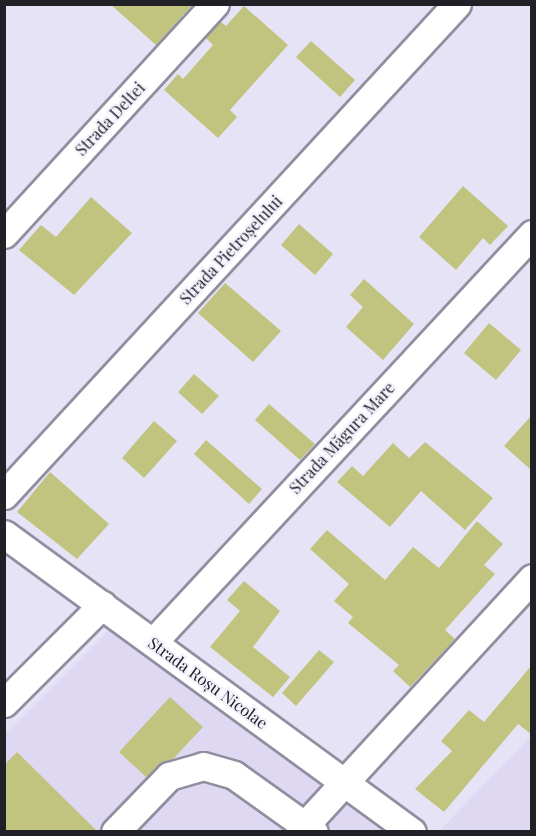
<!DOCTYPE html>
<html>
<head>
<meta charset="utf-8">
<style>
	body { margin:0 }
	#map { position:relative; width:536px; height:836px; overflow:hidden; background:#e7e3f6; font-family:"Playfair Display",serif }
	div>[style] { position:absolute }
	.built>* { inset:0; background:#ded8f3 }
	.building>* { inset:0; background:#c1c47f }
	.roads { filter:drop-shadow(2px 0 #928ea0) drop-shadow(-2px 0 #928ea0) drop-shadow(0 2px #928ea0) drop-shadow(0 -2px #928ea0) }
	.minor>* { height:27px; margin:-13.5px; padding:0 13.5px; transform-origin:13.5px; border-radius:13.5px; background:#fff }
	span { translate:-50% -50%; white-space:nowrap; text-align:center; line-height:1.15; -webkit-text-stroke:4.5px #f4f2fd; paint-order:stroke }
	.street-label { font-size:16px; color:#222027 }
	.frame { position:absolute; inset:0; border:6px solid #222027; pointer-events:none }
</style>
</head>
<body>
<div id="map">
	<div class="built">
		<i style="clip-path:polygon(110px 629px,382px 831px,5px 832px,5px 734px)"></i>
		<i style="clip-path:polygon(531px 736px,531px 831px,440px 831px,444px 826px)"></i>
	</div>
	<div class="building">
		<i style="clip-path:polygon(110px 4px,193px 4px,156px 45px)"></i>
		<i style="clip-path:polygon(244px 6px,288px 45px,230px 110px,237px 117px,218px 138px,164px 90px,178px 74px,183px 79px,213px 45px,206px 38px,220px 21px,226px 26px)"></i>
		<i style="clip-path:polygon(311px 41px,355px 80px,340px 97px,296px 57px)"></i>
		<i style="clip-path:polygon(463px 186px,508px 226px,490px 245px,483px 238px,456px 270px,419px 237px)"></i>
		<i style="clip-path:polygon(91px 197px,132px 233px,74px 295px,19px 250px,41px 225px,56px 237px)"></i>
		<i style="clip-path:polygon(299px 224px,333px 254px,315px 275px,281px 245px)"></i>
		<i style="clip-path:polygon(364px 279px,414px 324px,383px 360px,346px 327px,363px 307px,350px 295px)"></i>
		<i style="clip-path:polygon(225px 283px,281px 331px,253px 362px,198px 313px)"></i>
		<i style="clip-path:polygon(489px 323px,521px 350px,496px 380px,464px 353px)"></i>
		<i style="clip-path:polygon(194px 374px,219px 396px,202px 414px,178px 392px)"></i>
		<i style="clip-path:polygon(269px 404px,315px 444px,300px 460px,255px 420px)"></i>
		<i style="clip-path:polygon(531px 416px,531px 470px,504px 446px)"></i>
		<i style="clip-path:polygon(154px 421px,177px 441px,144px 478px,122px 458px)"></i>
		<i style="clip-path:polygon(206px 440px,262px 489px,249px 504px,194px 454px)"></i>
		<i style="clip-path:polygon(425px 442px,493px 498px,465px 530px,421px 491px,390px 527px,337px 482px,352px 466px,363px 476px,393px 443px,409px 458px)"></i>
		<i style="clip-path:polygon(50px 472px,109px 524px,77px 559px,17px 512px)"></i>
		<i style="clip-path:polygon(477px 521px,503px 544px,484px 565px,495px 574px,445px 630px,455px 639px,410px 687px,393px 671px,399px 665px,348px 623px,353px 617px,334px 601px,349px 584px,310px 549px,327px 530px,385px 580px,413px 547px,439px 568px)"></i>
		<i style="clip-path:polygon(244px 581px,280px 611px,253px 647px,290px 677px,273px 697px,210px 647px,240px 611px,227px 600px)"></i>
		<i style="clip-path:polygon(319px 650px,334px 662px,296px 706px,282px 693px)"></i>
		<i style="clip-path:polygon(531px 666px,531px 734px,518px 724px,444px 812px,415px 789px,452px 751px,441px 741px,469px 710px,484px 722px)"></i>
		<i style="clip-path:polygon(170px 697px,203px 727px,174px 758px,146px 777px,119px 752px)"></i>
		<i style="clip-path:polygon(17px 752px,97px 831px,4px 831px,4px 765px)"></i>
	</div>
	<div class="roads">
		<div class="minor">
			<i style="left:4px;top:234px;width:312px;rotate:-47.5deg"></i>
			<i style="left:4px;top:495px;width:668px;rotate:-47.31deg"></i>
			<i style="left:4px;top:534px;width:505px;rotate:36.14deg"></i>
			<i style="left:153px;top:642px;width:557px;rotate:-47.11deg"></i>
			<i style="left:4px;top:703px;width:139px;rotate:-45deg"></i>
			<i style="left:306px;top:824px;width:334px;rotate:-47.4deg"></i>
			<i style="left:115px;top:832px;width:78px;rotate:-46deg"></i>
			<i style="left:169px;top:776px;width:35px;rotate:-16deg"></i>
			<i style="left:203px;top:766px;width:32px;rotate:16deg"></i>
			<i style="left:234px;top:775px;width:98px;rotate:35.5deg"></i>
		</div>
	</div>
	<div class="street-label">
		<span style="left:110px;top:119px;rotate:-47deg">Strada Deltei</span>
		<span style="left:231px;top:250px;rotate:-47deg">Strada Pietroșelului</span>
		<span style="left:342px;top:438px;rotate:-47deg">Strada Măgura Mare</span>
		<span style="left:208px;top:683px;rotate:36deg">Strada Roșu Nicolae</span>
	</div>
	<div class="frame"></div>
</div>
</body>
</html>
